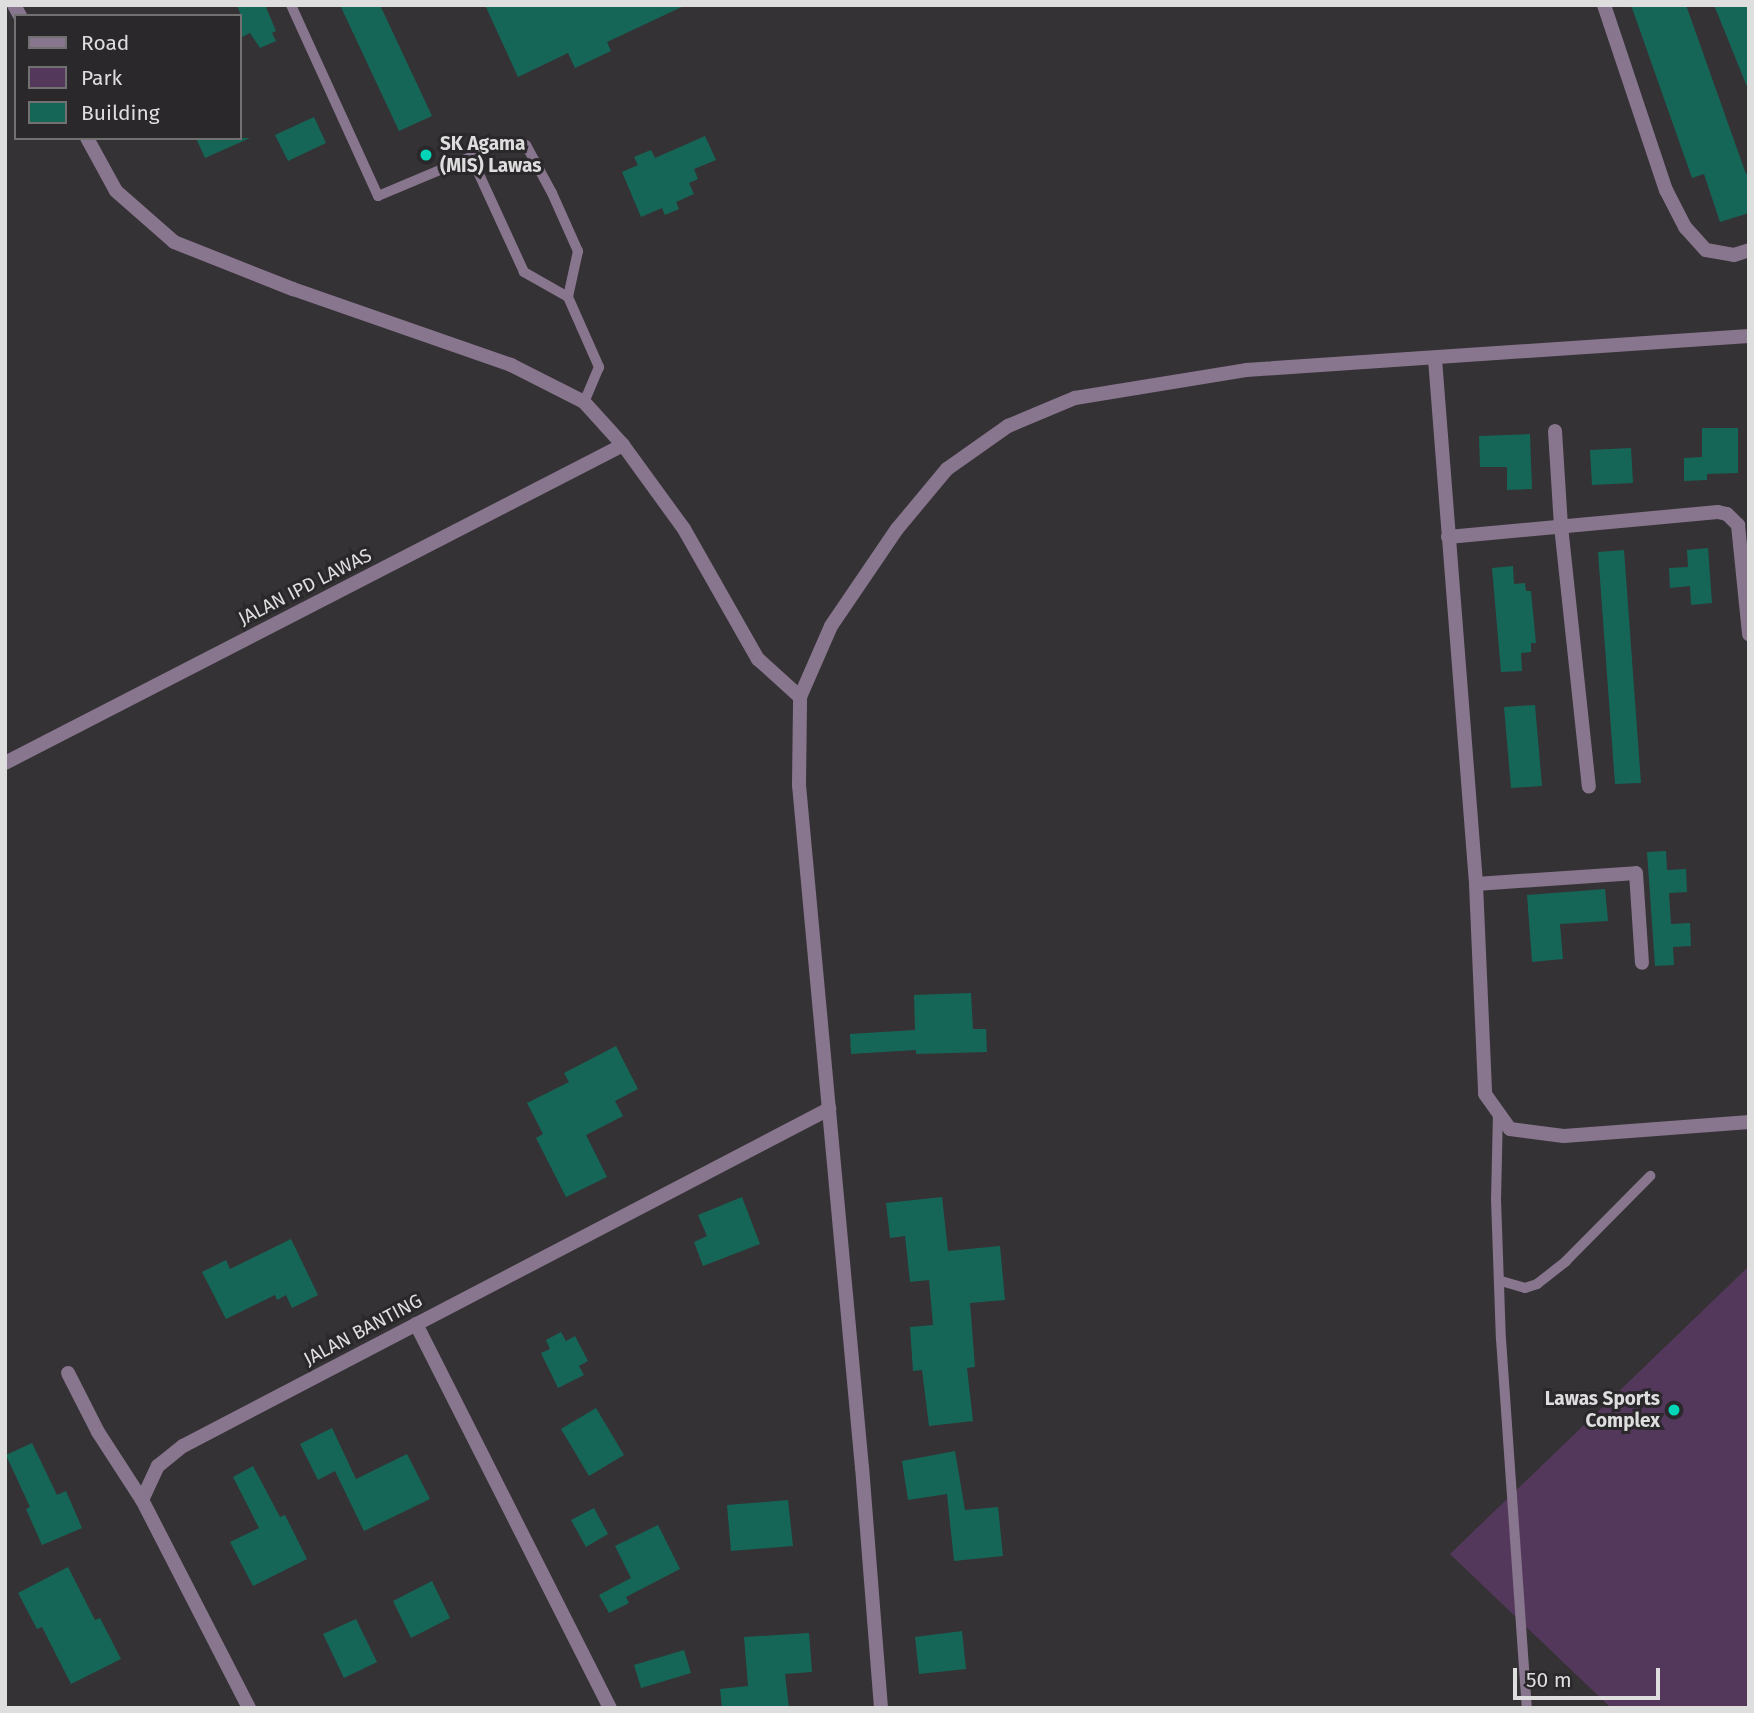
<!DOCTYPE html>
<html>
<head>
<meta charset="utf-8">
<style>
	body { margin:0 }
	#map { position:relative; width:1754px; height:1713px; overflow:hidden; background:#343234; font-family:"Fira Sans",sans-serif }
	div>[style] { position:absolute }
	.green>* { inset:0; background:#54385b }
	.building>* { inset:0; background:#166658 }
	.service>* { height:10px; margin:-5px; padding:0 5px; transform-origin:5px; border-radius:5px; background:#88758e }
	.minor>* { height:14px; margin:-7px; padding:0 7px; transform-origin:7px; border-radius:7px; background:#88758e }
	.dots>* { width:19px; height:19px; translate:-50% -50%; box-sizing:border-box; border:4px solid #2a282a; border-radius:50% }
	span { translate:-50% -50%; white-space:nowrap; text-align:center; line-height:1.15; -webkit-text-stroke:6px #2a282a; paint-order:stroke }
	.poi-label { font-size:19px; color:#dfdedf; font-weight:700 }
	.left { translate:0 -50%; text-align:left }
	.right { translate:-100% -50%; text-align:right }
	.street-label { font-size:19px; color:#dfdedf }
	.frame { position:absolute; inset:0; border:7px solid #dfdedf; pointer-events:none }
	.legend { position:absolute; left:14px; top:14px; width:228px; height:126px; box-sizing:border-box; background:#2a282a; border:2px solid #727172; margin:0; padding:9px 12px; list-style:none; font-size:21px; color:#dfdedf }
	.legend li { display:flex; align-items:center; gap:14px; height:35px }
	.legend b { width:35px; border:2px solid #727172 }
	.scale { position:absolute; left:1513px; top:1668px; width:147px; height:32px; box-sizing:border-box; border:4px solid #dfdedf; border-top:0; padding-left:9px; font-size:21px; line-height:24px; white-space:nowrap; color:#dfdedf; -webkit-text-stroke:5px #2a282a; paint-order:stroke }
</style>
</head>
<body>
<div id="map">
	<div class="green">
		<i style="clip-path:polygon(1749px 1266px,1749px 1708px,1611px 1708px,1450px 1554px)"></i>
	</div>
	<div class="building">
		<i style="clip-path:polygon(237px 5px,265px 5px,276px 31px,272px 33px,276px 41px,260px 48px,250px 33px,240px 38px,240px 13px)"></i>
		<i style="clip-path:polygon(340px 5px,380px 5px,432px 116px,399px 131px)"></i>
		<i style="clip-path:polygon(485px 5px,686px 5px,607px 42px,611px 51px,575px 68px,568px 53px,518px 77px)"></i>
		<i style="clip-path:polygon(1631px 5px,1686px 5px,1746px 174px,1749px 173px,1749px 213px,1720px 222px,1704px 174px,1692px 178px)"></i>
		<i style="clip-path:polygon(1714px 5px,1749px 5px,1749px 89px,1748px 89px)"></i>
		<i style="clip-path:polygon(314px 117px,326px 143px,288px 161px,275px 135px)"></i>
		<i style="clip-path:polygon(705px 136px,716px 160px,694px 169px,698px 179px,689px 183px,694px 194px,676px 202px,679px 209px,665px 215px,662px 208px,641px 217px,622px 172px,638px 165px,634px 157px,651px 150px,655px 158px)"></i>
		<i style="clip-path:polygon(196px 138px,250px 138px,205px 158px)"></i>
		<i style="clip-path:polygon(1702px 428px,1738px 428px,1738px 473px,1707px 474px,1707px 480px,1684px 481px,1684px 458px,1702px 457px)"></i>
		<i style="clip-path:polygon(1530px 434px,1532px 489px,1507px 490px,1507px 467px,1480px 467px,1479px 436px)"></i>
		<i style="clip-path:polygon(1631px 448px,1633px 483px,1592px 485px,1590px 450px)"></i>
		<i style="clip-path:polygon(1708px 548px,1712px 603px,1691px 605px,1690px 586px,1670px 588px,1669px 568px,1688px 567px,1687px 550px)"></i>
		<i style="clip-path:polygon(1624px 550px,1641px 783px,1615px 784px,1598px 552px)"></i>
		<i style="clip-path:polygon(1513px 566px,1514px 584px,1525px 583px,1526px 591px,1531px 591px,1536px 643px,1531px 643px,1531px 652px,1521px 653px,1522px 671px,1501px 672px,1492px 568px)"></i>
		<i style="clip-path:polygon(1535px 705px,1542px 786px,1511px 788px,1504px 707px)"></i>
		<i style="clip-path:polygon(1666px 851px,1667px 870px,1686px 869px,1687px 892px,1669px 893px,1671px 924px,1690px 923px,1691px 946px,1673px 947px,1674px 965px,1655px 966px,1647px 852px)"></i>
		<i style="clip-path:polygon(1605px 889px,1608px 921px,1560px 924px,1563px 959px,1532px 962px,1527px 895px)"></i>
		<i style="clip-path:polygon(971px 993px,973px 1029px,986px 1029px,987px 1052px,916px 1054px,916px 1050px,851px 1054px,850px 1034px,915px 1030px,914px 995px)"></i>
		<i style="clip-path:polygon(616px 1046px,638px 1089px,615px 1101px,623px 1116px,586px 1135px,607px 1177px,566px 1197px,536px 1138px,543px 1134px,527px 1103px,569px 1082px,564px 1073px)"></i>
		<i style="clip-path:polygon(742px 1197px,760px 1244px,703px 1266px,694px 1242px,707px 1236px,698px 1215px)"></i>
		<i style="clip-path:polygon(942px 1197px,948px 1251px,1000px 1246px,1005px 1300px,970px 1303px,975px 1367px,967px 1368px,973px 1421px,929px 1426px,922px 1370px,913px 1371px,910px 1327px,933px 1325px,929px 1280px,910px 1282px,905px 1236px,890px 1238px,886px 1203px)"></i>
		<i style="clip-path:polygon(291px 1239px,318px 1295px,292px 1308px,286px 1295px,277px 1300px,275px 1295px,226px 1319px,202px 1272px,226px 1260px,230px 1269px)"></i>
		<i style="clip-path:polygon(561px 1332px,566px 1341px,575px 1336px,588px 1361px,579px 1366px,584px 1375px,558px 1388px,541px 1353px,550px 1349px,546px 1340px)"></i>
		<i style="clip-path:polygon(596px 1408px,624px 1455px,589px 1476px,561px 1429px)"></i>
		<i style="clip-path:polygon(332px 1428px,356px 1479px,407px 1454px,430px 1499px,364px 1531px,335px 1471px,318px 1480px,300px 1444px)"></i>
		<i style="clip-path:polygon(32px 1443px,57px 1495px,66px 1491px,82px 1528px,42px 1545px,26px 1509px,30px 1507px,6px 1455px)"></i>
		<i style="clip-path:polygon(955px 1451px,965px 1510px,998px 1507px,1003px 1556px,954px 1561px,947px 1494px,908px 1500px,902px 1461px)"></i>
		<i style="clip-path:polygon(253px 1466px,280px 1517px,285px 1515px,307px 1559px,253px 1586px,230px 1542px,259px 1528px,233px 1477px)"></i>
		<i style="clip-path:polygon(788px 1500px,793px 1546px,731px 1551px,727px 1505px)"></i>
		<i style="clip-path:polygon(594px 1508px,608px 1534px,586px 1547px,571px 1520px)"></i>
		<i style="clip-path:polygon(658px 1525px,680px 1569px,626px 1597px,629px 1603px,609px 1613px,599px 1595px,631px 1578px,615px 1546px)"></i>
		<i style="clip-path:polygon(68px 1567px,95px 1620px,100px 1618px,121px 1659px,71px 1684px,42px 1627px,37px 1629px,18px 1593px)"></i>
		<i style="clip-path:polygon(432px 1581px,450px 1618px,411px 1638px,393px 1601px)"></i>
		<i style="clip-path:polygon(356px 1619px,377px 1662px,344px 1678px,323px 1634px)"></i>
		<i style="clip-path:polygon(962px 1631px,966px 1669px,919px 1674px,915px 1637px)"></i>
		<i style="clip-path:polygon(809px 1633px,812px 1672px,785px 1674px,789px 1708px,722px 1708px,720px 1689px,748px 1686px,744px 1637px)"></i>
		<i style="clip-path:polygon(684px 1650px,691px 1673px,641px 1688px,634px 1665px)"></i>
	</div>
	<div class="service">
		<i style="left:291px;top:5px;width:210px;rotate:65.5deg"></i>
		<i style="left:378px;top:196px;width:101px;rotate:-22.8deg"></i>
		<i style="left:568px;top:297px;width:51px;rotate:-150.4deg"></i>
		<i style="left:524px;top:272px;width:127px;rotate:-114.7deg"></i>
		<i style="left:471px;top:157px;width:29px;rotate:-29deg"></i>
		<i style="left:496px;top:143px;width:30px;rotate:4deg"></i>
		<i style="left:526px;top:145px;width:55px;rotate:61.6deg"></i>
		<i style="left:552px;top:193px;width:64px;rotate:65.9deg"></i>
		<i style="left:578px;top:251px;width:47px;rotate:102.3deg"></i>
		<i style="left:568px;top:297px;width:77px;rotate:66.1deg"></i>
		<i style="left:599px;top:367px;width:38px;rotate:113deg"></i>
		<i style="left:1498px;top:1112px;width:87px;rotate:91.3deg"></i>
		<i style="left:1496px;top:1199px;width:140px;rotate:88deg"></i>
		<i style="left:1501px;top:1339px;width:370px;rotate:86deg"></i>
		<i style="left:1501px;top:1281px;width:25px;rotate:16deg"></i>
		<i style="left:1525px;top:1288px;width:13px;rotate:-18deg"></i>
		<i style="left:1537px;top:1284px;width:37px;rotate:-38deg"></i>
		<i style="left:1566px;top:1261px;width:120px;rotate:-45.3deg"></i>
	</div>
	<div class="minor">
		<i style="left:14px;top:5px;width:13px;rotate:61deg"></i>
		<i style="left:1604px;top:5px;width:195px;rotate:71.5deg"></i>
		<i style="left:1666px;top:190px;width:42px;rotate:62.8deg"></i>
		<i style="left:1685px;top:227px;width:31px;rotate:48deg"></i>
		<i style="left:1706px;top:250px;width:28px;rotate:10deg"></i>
		<i style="left:1734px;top:255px;width:16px;rotate:-18deg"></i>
		<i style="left:87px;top:138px;width:60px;rotate:61.3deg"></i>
		<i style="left:116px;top:191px;width:77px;rotate:41.3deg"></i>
		<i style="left:174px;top:242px;width:128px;rotate:21.6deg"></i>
		<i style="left:293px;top:289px;width:231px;rotate:19.2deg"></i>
		<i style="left:511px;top:365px;width:82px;rotate:26.9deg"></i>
		<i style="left:584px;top:402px;width:58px;rotate:47.8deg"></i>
		<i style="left:623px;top:445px;width:104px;rotate:54deg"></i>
		<i style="left:684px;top:529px;width:150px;rotate:60.4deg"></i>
		<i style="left:758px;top:659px;width:57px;rotate:42.1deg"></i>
		<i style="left:1435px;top:359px;width:527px;rotate:85.53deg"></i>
		<i style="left:1476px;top:884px;width:210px;rotate:87.5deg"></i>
		<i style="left:1485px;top:1094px;width:43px;rotate:54.5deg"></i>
		<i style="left:1510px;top:1129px;width:54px;rotate:7.4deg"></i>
		<i style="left:1564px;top:1136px;width:186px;rotate:-4.3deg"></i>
		<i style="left:1555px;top:431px;width:95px;rotate:86.4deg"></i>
		<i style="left:1561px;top:526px;width:262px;rotate:83.9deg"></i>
		<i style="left:1448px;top:537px;width:271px;rotate:-5.3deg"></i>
		<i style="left:1718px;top:512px;width:9px;rotate:13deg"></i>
		<i style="left:1727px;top:514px;width:16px;rotate:45deg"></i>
		<i style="left:1738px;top:525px;width:110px;rotate:84.2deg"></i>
		<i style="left:5px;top:763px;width:695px;rotate:-27.23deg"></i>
		<i style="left:1476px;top:884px;width:160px;rotate:-3.9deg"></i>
		<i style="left:1636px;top:873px;width:90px;rotate:86.2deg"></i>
		<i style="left:416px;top:1324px;width:430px;rotate:63.2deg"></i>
		<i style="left:68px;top:1373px;width:66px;rotate:63deg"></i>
		<i style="left:98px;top:1432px;width:81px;rotate:57.1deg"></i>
		<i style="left:249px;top:1708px;width:234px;rotate:-117.2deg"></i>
		<i style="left:142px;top:1500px;width:38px;rotate:-65deg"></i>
		<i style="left:158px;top:1466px;width:32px;rotate:-39deg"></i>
		<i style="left:183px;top:1446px;width:729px;rotate:-27.55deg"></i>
		<i style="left:881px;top:1708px;width:241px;rotate:-94.5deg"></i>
		<i style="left:862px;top:1468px;width:686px;rotate:-95.27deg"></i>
		<i style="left:799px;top:785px;width:88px;rotate:-89.3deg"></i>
		<i style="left:800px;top:697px;width:77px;rotate:-66.4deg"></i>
		<i style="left:831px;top:626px;width:117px;rotate:-55.8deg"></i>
		<i style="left:897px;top:529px;width:78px;rotate:-50.2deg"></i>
		<i style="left:947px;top:469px;width:75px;rotate:-35.2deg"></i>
		<i style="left:1008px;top:426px;width:73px;rotate:-22.7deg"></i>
		<i style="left:1075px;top:398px;width:173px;rotate:-9.3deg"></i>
		<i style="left:1246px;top:370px;width:504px;rotate:-3.87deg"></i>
	</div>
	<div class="dots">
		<i style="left:426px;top:155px;background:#00d5b7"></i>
		<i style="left:1674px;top:1410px;background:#00d5b7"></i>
	</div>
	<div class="poi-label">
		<span class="left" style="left:440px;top:155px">SK Agama<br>(MIS) Lawas</span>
		<span class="right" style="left:1660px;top:1410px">Lawas Sports<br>Complex</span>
	</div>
	<div class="street-label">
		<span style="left:305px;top:587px;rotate:-27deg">JALAN IPD LAWAS</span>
		<span style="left:363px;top:1330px;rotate:-28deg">JALAN BANTING</span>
	</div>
	<div class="frame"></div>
	<ul class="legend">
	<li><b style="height:9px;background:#88758e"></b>Road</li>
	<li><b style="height:19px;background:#54385b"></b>Park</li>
	<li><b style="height:19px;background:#166658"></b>Building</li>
	</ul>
	<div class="scale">50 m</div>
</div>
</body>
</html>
